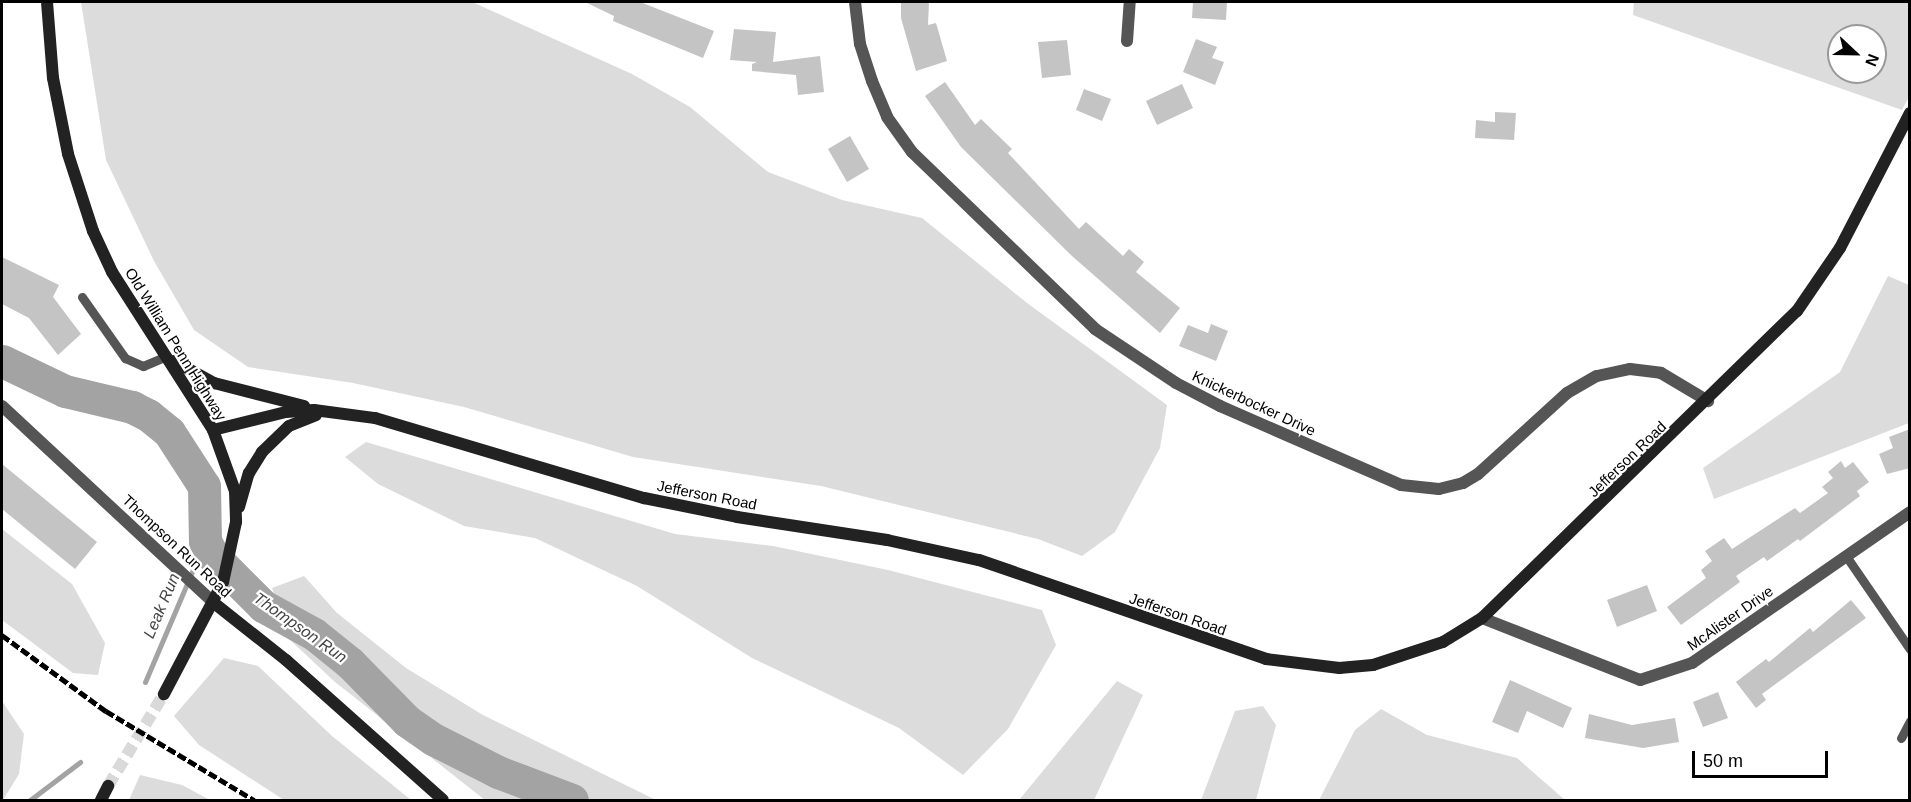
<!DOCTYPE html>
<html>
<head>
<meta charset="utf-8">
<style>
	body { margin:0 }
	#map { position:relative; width:1911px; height:802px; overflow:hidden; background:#fff; font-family:Arial,sans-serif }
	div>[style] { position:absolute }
	.green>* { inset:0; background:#dcdcdc }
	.stream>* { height:5px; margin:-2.5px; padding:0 2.5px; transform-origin:2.5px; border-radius:2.5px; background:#a3a3a3 }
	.river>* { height:33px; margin:-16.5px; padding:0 16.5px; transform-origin:16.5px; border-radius:16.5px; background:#a3a3a3 }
	.building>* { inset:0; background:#c4c4c4 }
	.secondary-tunnel>* { height:12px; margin-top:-6px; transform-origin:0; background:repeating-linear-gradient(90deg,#d9d9d9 0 12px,transparent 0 18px) }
	.lane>* { height:9px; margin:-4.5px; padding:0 4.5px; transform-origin:4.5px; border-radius:4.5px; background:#555 }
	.street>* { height:12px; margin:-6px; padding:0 6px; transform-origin:6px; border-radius:6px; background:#555 }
	.secondary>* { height:12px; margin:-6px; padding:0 6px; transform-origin:6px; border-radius:6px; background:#222 }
	.rail>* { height:4.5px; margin-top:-2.25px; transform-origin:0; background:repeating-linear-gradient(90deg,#000 0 9px,transparent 0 12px) }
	span { translate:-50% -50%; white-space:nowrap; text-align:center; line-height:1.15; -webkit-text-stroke:4.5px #fff; paint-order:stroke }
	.street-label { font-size:15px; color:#000 }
	.water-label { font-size:16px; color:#444; font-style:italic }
	.frame { position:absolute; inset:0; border:3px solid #000; pointer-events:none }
	.north { position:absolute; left:1827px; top:24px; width:60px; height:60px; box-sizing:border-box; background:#fff; border:2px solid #999; border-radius:50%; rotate:112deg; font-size:16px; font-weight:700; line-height:24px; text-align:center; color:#000 }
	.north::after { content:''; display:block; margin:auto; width:21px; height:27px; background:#000; clip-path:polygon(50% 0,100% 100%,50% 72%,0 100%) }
	.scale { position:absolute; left:1692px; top:751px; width:136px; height:27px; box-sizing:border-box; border:3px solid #000; border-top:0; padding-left:8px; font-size:18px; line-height:21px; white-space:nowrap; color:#000; -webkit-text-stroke:4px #fff; paint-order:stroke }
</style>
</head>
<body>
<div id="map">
	<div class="green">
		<i style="clip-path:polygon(81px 2px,472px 2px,632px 74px,690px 107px,768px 172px,842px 200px,922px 218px,1027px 303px,1167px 405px,1160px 448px,1115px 532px,1082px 556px,1038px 539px,821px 486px,633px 457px,464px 407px,353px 383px,248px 367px,194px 330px,154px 261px,106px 160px)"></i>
		<i style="clip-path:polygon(evenodd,1634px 2px,1909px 2px,1909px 97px,1902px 110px,1633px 15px,1634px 2px,1839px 36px,1875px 36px,1875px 72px,1839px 72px,1839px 36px)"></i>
		<i style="clip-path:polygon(1888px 276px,1909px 285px,1909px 423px,1714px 499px,1703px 468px,1840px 372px)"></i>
		<i style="clip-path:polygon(366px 442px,675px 534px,773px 546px,888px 570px,1042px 610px,1056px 645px,1008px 729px,963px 775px,899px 728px,752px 658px,637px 586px,535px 538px,464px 526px,378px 484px,345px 457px)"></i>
		<i style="clip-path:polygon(2px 529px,72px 584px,105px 643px,98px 675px,73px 673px,2px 620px)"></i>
		<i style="clip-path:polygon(304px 576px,337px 613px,406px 668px,483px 715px,656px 800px,485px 800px,335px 682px,289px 639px,272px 588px)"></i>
		<i style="clip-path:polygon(224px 658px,258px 666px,332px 736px,411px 800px,284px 800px,199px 745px,174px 716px)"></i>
		<i style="clip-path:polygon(1117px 681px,1143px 695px,1094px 800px,1019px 800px)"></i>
		<i style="clip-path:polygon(2px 701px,24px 734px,19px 774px,3px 800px)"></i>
		<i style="clip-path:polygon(1263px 706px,1276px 725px,1256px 800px,1201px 800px,1235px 711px)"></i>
		<i style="clip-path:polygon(1381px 709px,1427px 735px,1517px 758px,1565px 800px,1319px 800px,1355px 730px)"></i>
		<i style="clip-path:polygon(140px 775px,182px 785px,210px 800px,129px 800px)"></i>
	</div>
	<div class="stream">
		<i style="left:145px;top:682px;width:153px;rotate:-66.9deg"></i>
		<i style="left:30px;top:800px;width:63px;rotate:-37.2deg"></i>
	</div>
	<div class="river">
		<i style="left:2px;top:361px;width:70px;rotate:25.5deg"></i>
		<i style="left:65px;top:391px;width:69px;rotate:13.4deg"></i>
		<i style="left:132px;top:407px;width:18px;rotate:27deg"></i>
		<i style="left:148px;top:415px;width:27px;rotate:39deg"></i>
		<i style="left:169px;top:432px;width:64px;rotate:57.1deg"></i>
		<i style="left:204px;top:486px;width:55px;rotate:89deg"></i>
		<i style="left:205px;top:541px;width:17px;rotate:62deg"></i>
		<i style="left:213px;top:556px;width:71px;rotate:45deg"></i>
		<i style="left:263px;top:606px;width:58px;rotate:28.8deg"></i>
		<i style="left:314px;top:634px;width:46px;rotate:38.9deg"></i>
		<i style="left:350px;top:663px;width:81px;rotate:45.5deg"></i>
		<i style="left:407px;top:721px;width:32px;rotate:35deg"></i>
		<i style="left:433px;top:739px;width:73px;rotate:26.9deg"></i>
		<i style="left:498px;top:772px;width:79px;rotate:20.7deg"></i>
	</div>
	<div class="building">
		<i style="clip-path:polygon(585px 2px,640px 2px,714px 31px,703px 58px,613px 21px,614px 16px)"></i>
		<i style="clip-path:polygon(901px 2px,929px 2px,928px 25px,936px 23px,947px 61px,916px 71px,901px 18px)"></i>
		<i style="clip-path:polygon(1193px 2px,1227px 2px,1226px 20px,1192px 18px)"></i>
		<i style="clip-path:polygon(734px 29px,776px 32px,773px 62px,820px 56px,824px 92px,798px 95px,796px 75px,752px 71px,752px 64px,757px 62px,730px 60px)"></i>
		<i style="clip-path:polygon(1196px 39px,1217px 47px,1212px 58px,1224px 62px,1215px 85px,1183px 72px)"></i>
		<i style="clip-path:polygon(1067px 40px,1071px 75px,1042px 78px,1038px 42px)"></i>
		<i style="clip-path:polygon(945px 82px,975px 125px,981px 119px,1012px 149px,1008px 153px,1079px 229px,1086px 222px,1123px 256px,1129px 249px,1144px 262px,1136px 272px,1180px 308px,1160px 333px,1072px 256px,961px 147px,925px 96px)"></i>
		<i style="clip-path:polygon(1182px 84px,1193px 108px,1157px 125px,1146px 101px)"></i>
		<i style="clip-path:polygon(1084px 89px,1111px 99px,1102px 121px,1076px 110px)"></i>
		<i style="clip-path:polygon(1495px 112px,1516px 113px,1514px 140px,1475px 138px,1476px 120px,1495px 122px)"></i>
		<i style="clip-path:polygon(850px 136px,869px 169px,847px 182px,828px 149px)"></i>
		<i style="clip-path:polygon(2px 257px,59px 285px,53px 297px,81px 334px,58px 355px,29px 318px,2px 304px)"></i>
		<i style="clip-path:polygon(1211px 324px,1228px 331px,1216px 361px,1179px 346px,1188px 325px,1208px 333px)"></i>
		<i style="clip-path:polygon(1910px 429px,1910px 468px,1887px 474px,1879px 454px,1893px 448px,1889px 437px)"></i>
		<i style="clip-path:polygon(1841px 461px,1845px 468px,1853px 462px,1869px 482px,1857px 491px,1860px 496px,1800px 541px,1798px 539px,1767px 561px,1764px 557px,1736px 576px,1740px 582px,1681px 625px,1667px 607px,1706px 578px,1701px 570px,1712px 561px,1705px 551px,1724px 538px,1732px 549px,1795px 508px,1800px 513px,1828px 493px,1822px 487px,1833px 478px,1828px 472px)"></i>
		<i style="clip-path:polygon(2px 464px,97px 542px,75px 569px,2px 509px)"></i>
		<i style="clip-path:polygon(1647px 585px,1657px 611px,1617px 627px,1607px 600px)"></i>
		<i style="clip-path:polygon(1851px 600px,1866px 618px,1762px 694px,1766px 700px,1756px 708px,1736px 682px,1766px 659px,1769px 662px,1810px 628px,1813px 632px)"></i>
		<i style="clip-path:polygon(1510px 680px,1572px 708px,1563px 728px,1527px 711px,1518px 733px,1492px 722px)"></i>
		<i style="clip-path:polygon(1718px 692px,1728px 718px,1703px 727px,1693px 702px)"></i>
		<i style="clip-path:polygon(1589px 714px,1632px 725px,1675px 718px,1679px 742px,1643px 748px,1585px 738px)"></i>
	</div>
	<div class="secondary-tunnel">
		<i style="left:108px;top:786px;width:108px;rotate:-58.7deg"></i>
	</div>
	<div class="lane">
		<i style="left:82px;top:297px;width:75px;rotate:54.8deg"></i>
		<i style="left:125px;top:358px;width:20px;rotate:24deg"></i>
		<i style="left:143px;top:366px;width:26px;rotate:-23deg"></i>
		<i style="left:1846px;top:556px;width:113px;rotate:55.5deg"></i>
		<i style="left:1901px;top:738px;width:19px;rotate:-62deg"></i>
	</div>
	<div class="street">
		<i style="left:855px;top:2px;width:42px;rotate:83.2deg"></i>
		<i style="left:860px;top:44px;width:39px;rotate:72deg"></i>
		<i style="left:872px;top:81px;width:39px;rotate:67deg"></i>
		<i style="left:887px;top:117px;width:43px;rotate:54.5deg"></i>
		<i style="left:912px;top:152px;width:255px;rotate:44deg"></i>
		<i style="left:1095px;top:329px;width:97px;rotate:33.7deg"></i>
		<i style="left:1176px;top:383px;width:50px;rotate:27.6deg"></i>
		<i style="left:1220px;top:406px;width:197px;rotate:23.6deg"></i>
		<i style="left:1401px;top:485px;width:38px;rotate:6deg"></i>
		<i style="left:1439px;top:489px;width:25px;rotate:-14deg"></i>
		<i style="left:1463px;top:483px;width:17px;rotate:-31deg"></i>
		<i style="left:1478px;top:474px;width:120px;rotate:-42.3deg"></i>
		<i style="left:1567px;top:393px;width:34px;rotate:-30deg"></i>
		<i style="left:1597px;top:376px;width:34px;rotate:-12deg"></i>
		<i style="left:1630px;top:369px;width:31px;rotate:7deg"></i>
		<i style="left:1661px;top:373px;width:55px;rotate:30.8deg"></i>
		<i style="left:1127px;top:41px;width:39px;rotate:-86deg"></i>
		<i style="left:2px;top:406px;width:289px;rotate:42.9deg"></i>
		<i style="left:1482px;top:618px;width:170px;rotate:21.4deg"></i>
		<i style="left:1640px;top:680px;width:55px;rotate:-18.1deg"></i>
		<i style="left:1692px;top:663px;width:265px;rotate:-34.7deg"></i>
	</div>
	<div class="secondary">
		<i style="left:47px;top:2px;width:76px;rotate:85.5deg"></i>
		<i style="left:53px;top:78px;width:77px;rotate:78.8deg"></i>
		<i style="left:68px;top:154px;width:81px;rotate:72deg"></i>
		<i style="left:93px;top:231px;width:45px;rotate:65.1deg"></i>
		<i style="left:112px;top:272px;width:188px;rotate:57.4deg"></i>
		<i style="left:213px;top:430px;width:65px;rotate:70.2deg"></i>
		<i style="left:235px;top:491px;width:31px;rotate:88deg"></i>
		<i style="left:236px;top:522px;width:61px;rotate:102.2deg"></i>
		<i style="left:223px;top:582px;width:127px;rotate:117.8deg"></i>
		<i style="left:174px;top:361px;width:46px;rotate:28.8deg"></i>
		<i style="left:214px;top:383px;width:93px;rotate:14.3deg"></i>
		<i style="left:213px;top:430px;width:75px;rotate:-13.9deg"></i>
		<i style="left:286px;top:412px;width:28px;rotate:-4deg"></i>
		<i style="left:314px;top:410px;width:62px;rotate:7.5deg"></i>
		<i style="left:375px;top:418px;width:281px;rotate:16.6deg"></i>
		<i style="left:644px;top:498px;width:95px;rotate:11.5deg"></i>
		<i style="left:737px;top:517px;width:152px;rotate:8.7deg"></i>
		<i style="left:887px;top:540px;width:94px;rotate:12.3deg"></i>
		<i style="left:979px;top:560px;width:304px;rotate:19deg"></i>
		<i style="left:1266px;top:659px;width:74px;rotate:7deg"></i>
		<i style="left:1339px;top:668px;width:34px;rotate:-5deg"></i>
		<i style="left:1373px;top:665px;width:74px;rotate:-18.2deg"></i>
		<i style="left:1443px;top:642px;width:46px;rotate:-31.6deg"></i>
		<i style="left:1482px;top:618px;width:440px;rotate:-44.3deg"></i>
		<i style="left:1797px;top:311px;width:76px;rotate:-55.7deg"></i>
		<i style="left:1840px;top:248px;width:152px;rotate:-62.6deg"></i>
		<i style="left:239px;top:507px;width:35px;rotate:-74deg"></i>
		<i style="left:249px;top:473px;width:25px;rotate:-58deg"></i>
		<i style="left:262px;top:452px;width:37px;rotate:-44deg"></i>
		<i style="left:289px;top:426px;width:29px;rotate:-22deg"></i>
		<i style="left:214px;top:603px;width:92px;rotate:38.4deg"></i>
		<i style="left:286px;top:660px;width:210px;rotate:41.7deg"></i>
		<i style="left:101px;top:800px;width:16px;rotate:-63deg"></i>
	</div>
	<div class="rail">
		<i style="left:2px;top:635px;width:129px;rotate:36.2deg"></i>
		<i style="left:106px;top:711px;width:173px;rotate:31deg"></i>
	</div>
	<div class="street-label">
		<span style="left:176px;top:344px;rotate:58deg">Old William Penn Highway</span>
		<span style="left:1254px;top:403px;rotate:25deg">Knickerbocker Drive</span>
		<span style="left:1627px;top:459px;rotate:-44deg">Jefferson Road</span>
		<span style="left:707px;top:495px;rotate:11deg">Jefferson Road</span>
		<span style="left:177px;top:546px;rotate:43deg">Thompson Run Road</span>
		<span style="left:1178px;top:614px;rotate:19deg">Jefferson Road</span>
		<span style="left:1730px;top:618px;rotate:-35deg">McAlister Drive</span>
	</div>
	<div class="water-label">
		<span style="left:162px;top:606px;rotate:-67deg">Leak Run</span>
		<span style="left:300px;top:628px;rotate:35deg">Thompson Run</span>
	</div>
	<div class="frame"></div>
	<div class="north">N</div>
	<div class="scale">50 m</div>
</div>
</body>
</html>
